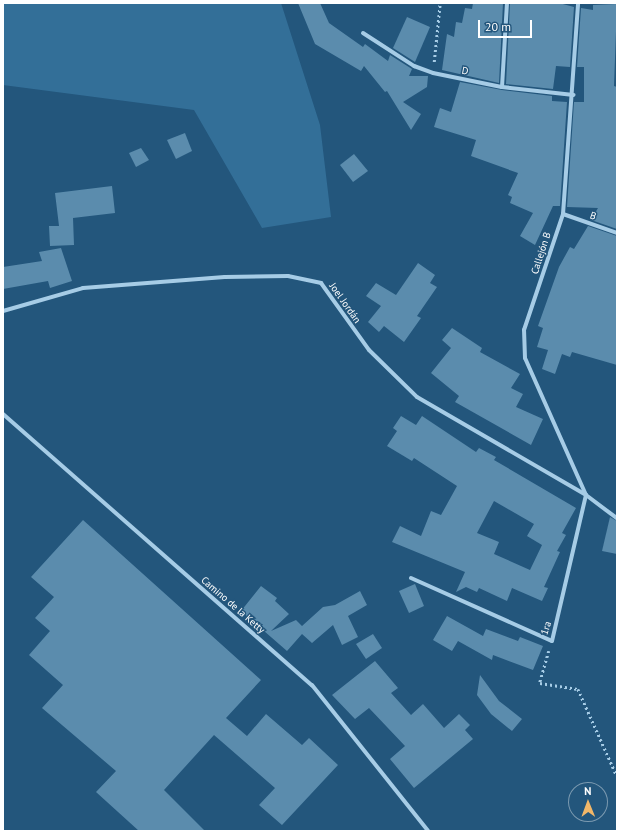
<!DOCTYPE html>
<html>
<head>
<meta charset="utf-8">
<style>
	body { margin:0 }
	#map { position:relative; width:620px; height:834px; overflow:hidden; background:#23567c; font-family:"PT Sans",sans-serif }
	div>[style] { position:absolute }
	.green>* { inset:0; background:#336f98 }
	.building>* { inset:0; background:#5b8cad }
	.path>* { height:2.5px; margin-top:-1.25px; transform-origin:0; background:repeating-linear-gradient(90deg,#a6cce6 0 2px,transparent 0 5px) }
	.minor>* { height:4px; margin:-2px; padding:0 2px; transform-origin:2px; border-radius:2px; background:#a6cce6 }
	span { translate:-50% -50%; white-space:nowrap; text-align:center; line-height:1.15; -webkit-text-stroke:3px #23567c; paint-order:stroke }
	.street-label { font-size:10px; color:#fff }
	.frame { position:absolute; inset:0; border:4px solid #fff; pointer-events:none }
	.north { position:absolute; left:568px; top:782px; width:40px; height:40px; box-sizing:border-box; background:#23567c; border:1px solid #7b9ab0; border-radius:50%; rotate:359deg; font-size:11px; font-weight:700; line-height:16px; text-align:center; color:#fff }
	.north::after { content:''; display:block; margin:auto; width:14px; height:18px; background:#f1b769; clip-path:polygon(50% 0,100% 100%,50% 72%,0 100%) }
	.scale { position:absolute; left:478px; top:20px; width:54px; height:18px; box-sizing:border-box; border:2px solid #fff; border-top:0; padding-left:5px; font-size:12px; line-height:14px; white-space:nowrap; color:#fff; -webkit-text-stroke:3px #23567c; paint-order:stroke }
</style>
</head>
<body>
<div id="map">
	<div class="green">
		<i style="clip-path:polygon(3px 3px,281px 3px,320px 125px,331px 217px,262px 228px,194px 110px,3px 85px)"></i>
	</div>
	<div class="building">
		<i style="clip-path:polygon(298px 3px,320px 3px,329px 23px,363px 47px,365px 44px,388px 61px,390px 55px,412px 69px,409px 76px,428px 76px,427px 87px,403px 102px,421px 114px,411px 130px,387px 91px,385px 92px,364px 66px,361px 71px,315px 44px)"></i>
		<i style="clip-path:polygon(473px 3px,503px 3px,499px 83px,442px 70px,447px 34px,454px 37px,456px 22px,462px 23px,465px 8px,472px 9px)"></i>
		<i style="clip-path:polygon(510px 3px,559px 3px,574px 7px,570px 67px,556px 66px,553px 89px,506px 84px)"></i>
		<i style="clip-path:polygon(617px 4px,614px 86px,617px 87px,617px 229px,591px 220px,598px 208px,567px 207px,574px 102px,584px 102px,584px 67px,577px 67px,581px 8px,593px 10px,593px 5px)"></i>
		<i style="clip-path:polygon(407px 17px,430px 27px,415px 62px,393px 48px)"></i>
		<i style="clip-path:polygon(460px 82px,502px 90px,552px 96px,552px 101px,567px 102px,560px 206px,553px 206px,535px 245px,520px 236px,533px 213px,510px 203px,512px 197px,508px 195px,518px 173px,471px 156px,476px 140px,434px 127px,440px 108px,451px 112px)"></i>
		<i style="clip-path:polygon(185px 133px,192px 151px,176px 159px,167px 140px)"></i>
		<i style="clip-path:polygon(141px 148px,149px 160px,136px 167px,129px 153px)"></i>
		<i style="clip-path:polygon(354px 154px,368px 171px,353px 182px,340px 165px)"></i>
		<i style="clip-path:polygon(112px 186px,115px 213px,73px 218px,74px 245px,50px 246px,49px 226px,59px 226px,55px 193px)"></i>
		<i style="clip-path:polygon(588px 226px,617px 236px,617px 365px,572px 352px,570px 357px,562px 354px,555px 374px,542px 369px,548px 350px,537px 347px,543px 328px,538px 326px,559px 267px,570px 247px,574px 249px)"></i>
		<i style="clip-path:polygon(61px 248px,72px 281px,50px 288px,48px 281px,3px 289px,3px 267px,42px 261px,39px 252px)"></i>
		<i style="clip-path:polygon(418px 263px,435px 275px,430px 283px,437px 287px,417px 316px,421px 318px,404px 342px,384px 326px,379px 332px,368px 322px,381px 306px,366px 296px,376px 283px,396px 295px)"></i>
		<i style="clip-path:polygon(452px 328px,482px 348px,480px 352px,520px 374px,511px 388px,523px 394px,516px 407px,543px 419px,531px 445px,455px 402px,459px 396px,431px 373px,451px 348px,442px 340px)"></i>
		<i style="clip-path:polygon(evenodd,401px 416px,416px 425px,422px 416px,476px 452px,479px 448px,496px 457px,494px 460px,576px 508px,562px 533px,566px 535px,557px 551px,560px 552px,544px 587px,548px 588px,542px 601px,512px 588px,507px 601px,479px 588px,477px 592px,466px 587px,456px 592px,465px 572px,392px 542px,400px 526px,421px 536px,431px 511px,441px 515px,457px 486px,414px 458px,412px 461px,387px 446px,397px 431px,393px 428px,401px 416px,494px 501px,534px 524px,527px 536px,542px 545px,530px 570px,494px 554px,499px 542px,477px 533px,494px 501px)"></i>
		<i style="clip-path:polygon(610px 517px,617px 521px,617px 554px,602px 551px)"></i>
		<i style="clip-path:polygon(83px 520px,261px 680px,226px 718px,247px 736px,266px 714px,302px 745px,309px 738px,338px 765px,282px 825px,259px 805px,275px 788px,214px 735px,164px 790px,205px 831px,139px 831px,96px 792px,116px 771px,42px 708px,63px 685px,29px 655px,50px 631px,35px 618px,54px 597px,31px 577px)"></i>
		<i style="clip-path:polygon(415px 584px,424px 606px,409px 613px,399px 591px)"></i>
		<i style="clip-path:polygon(261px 586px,277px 598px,275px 601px,289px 614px,271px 631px,296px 620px,302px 626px,323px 607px,335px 605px,360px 591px,367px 605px,348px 616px,358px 637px,342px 645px,333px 625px,312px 643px,302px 634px,287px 651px,241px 611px)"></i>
		<i style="clip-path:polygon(447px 616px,483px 636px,486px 629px,518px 641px,520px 637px,543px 646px,533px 670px,493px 655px,492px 660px,458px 641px,452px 651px,433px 640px)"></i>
		<i style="clip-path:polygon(373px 634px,382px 648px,366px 659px,356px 644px)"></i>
		<i style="clip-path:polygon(375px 661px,398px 688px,391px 693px,411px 715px,423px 704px,444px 728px,459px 714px,470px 725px,465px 730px,473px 739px,414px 788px,390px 759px,405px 746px,369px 708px,355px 719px,332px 695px)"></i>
		<i style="clip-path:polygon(480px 675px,499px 701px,522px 719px,512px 731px,491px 714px,477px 695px)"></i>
	</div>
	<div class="path">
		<i style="left:434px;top:62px;width:59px;rotate:-84.2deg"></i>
		<i style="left:549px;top:651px;width:33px;rotate:106deg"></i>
		<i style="left:540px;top:683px;width:38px;rotate:9deg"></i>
		<i style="left:578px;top:689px;width:95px;rotate:65.9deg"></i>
	</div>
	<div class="minor">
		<i style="left:363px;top:33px;width:61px;rotate:32.9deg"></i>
		<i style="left:414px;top:66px;width:20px;rotate:20deg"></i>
		<i style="left:433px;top:73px;width:70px;rotate:11.5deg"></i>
		<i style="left:502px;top:87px;width:72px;rotate:6.3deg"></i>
		<i style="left:502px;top:87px;width:84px;rotate:-86.6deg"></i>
		<i style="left:563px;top:214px;width:57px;rotate:19.4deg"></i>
		<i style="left:3px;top:311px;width:83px;rotate:-16deg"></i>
		<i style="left:83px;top:288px;width:142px;rotate:-4.4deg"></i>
		<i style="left:225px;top:277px;width:63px;rotate:-0.9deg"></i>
		<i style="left:288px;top:276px;width:34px;rotate:12deg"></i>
		<i style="left:321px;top:283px;width:82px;rotate:54.4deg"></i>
		<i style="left:369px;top:350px;width:67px;rotate:44.4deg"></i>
		<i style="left:417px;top:397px;width:195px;rotate:30.1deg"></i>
		<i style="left:586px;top:495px;width:39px;rotate:37deg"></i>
		<i style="left:3px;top:414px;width:411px;rotate:41.3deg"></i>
		<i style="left:312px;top:685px;width:186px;rotate:51.5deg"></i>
		<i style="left:411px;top:578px;width:154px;rotate:24.1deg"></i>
		<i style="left:552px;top:641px;width:150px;rotate:-76.9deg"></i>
		<i style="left:586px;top:495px;width:150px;rotate:-114deg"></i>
		<i style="left:525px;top:358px;width:28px;rotate:-92deg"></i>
		<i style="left:524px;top:330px;width:122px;rotate:-71.4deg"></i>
		<i style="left:563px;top:214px;width:212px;rotate:-85.9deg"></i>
	</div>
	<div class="street-label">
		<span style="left:465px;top:71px;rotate:11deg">D</span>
		<span style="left:593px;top:216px;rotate:19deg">B</span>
		<span style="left:541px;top:253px;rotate:-72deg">Callejón B</span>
		<span style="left:345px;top:303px;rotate:55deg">Joel Jordán</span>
		<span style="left:233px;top:605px;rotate:41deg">Camino de la Ketty</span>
		<span style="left:546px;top:628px;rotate:-72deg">1ra</span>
	</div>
	<div class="frame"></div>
	<div class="north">N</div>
	<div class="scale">20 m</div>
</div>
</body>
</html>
